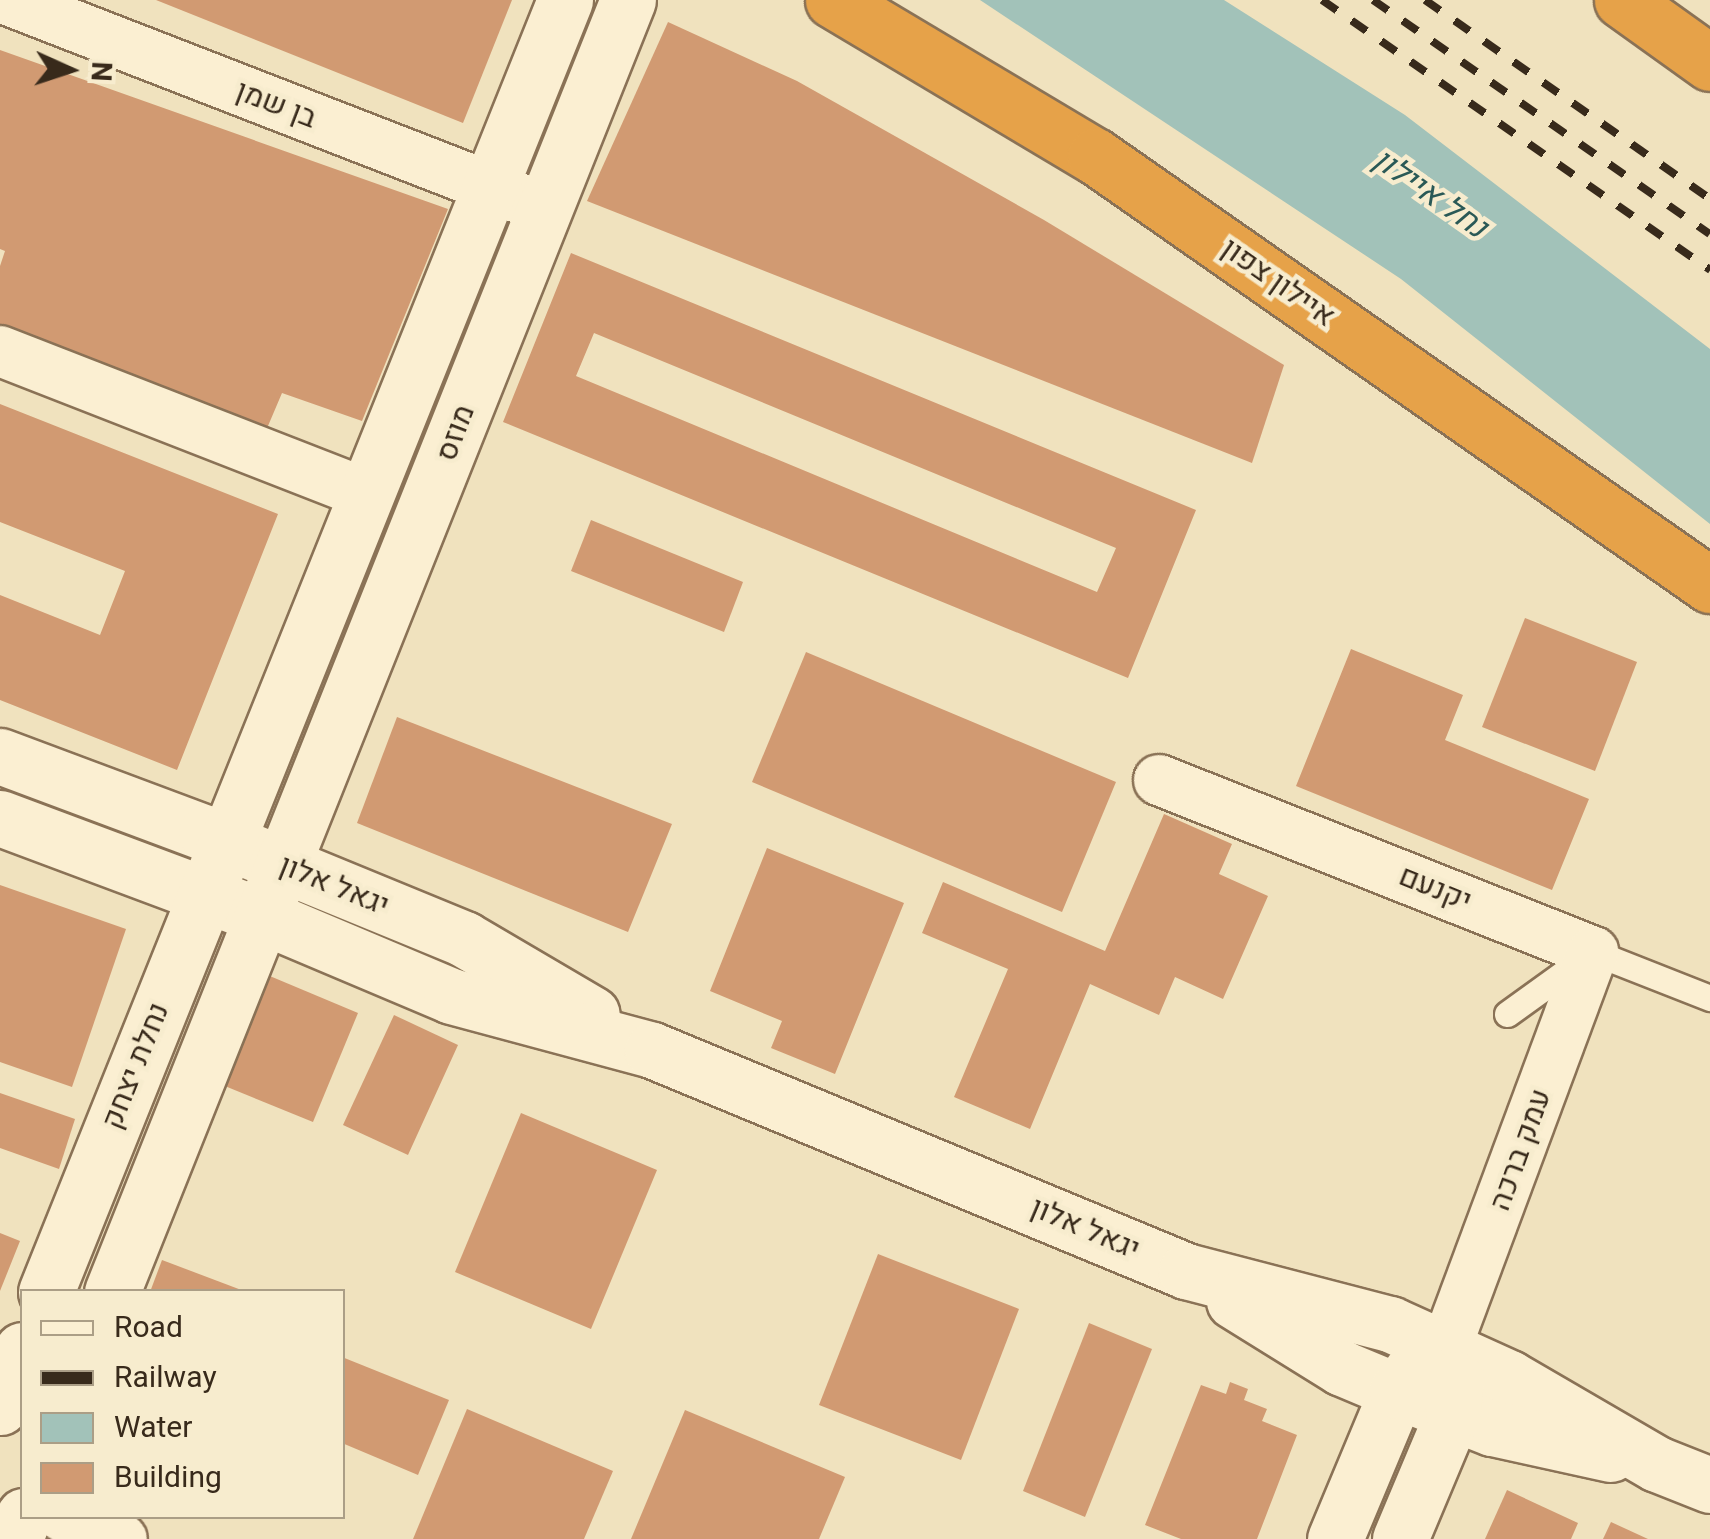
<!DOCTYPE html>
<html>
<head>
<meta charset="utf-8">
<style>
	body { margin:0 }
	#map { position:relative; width:1710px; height:1539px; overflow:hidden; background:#f0e2be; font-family:Georgia,Heebo,serif }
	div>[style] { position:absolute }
	.water>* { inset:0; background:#a2c2b9 }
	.building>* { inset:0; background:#d19a72 }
	.roads { filter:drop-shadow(2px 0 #8a7256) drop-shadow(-2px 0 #8a7256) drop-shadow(0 2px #8a7256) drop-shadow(0 -2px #8a7256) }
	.lane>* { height:25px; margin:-12.5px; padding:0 12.5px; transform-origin:12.5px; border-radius:12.5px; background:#fbefd2 }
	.street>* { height:50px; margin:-25px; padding:0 25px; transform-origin:25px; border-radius:25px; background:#fbefd2 }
	.secondary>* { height:55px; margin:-27.5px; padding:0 27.5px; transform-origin:27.5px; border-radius:27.5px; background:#fbefd2 }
	.highway>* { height:55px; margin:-27.5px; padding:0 27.5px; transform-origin:27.5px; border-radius:27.5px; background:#e6a249 }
	.rail>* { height:8px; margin-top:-4px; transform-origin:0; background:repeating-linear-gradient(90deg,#382a1b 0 18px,transparent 0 36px) }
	span { translate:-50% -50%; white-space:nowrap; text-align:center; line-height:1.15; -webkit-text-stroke:9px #f7ecce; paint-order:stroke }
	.street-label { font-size:30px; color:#382a1b }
	.water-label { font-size:32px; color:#2a5956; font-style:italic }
	.legend { position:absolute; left:20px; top:1289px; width:325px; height:230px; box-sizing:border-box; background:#f7ecce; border:2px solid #ab9e86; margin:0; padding:12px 18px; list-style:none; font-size:30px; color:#382a1b }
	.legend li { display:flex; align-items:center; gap:20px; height:50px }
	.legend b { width:50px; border:2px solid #ab9e86 }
	.north { position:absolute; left:20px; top:20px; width:100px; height:100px; -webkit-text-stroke:8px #f7ecce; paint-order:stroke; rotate:93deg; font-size:28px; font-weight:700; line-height:40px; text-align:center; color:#382a1b }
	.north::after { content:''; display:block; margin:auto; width:35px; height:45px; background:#382a1b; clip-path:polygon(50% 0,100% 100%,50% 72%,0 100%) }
</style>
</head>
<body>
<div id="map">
	<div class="water">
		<i style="clip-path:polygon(980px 0,1224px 0,1405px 115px,1710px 349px,1710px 524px,1401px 279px)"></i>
	</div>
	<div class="building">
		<i style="clip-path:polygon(156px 0,512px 0,463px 123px)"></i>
		<i style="clip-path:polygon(668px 22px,797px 81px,1044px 220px,1284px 365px,1252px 463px,587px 201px)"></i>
		<i style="clip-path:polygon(0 50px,448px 209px,362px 421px,282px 393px,265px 433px,0 339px,0 266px,5px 251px,0 249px)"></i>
		<i style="clip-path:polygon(evenodd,571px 253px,1196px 510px,1128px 678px,503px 422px,571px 253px,594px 333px,1116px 548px,1097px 592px,576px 376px,594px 333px)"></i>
		<i style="clip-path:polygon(0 404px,278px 514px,177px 770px,0 700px,0 595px,100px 635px,125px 571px,0 522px)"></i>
		<i style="clip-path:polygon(591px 520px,743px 582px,724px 632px,571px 571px)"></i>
		<i style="clip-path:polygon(1525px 618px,1637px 662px,1595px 771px,1482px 727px)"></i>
		<i style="clip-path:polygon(1351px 649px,1463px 695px,1445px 740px,1589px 799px,1552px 890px,1296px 786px)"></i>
		<i style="clip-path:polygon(806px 652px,1116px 782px,1062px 912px,752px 782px)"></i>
		<i style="clip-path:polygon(397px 717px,672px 824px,628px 932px,357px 823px)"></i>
		<i style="clip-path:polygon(1164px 814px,1232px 844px,1219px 874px,1268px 896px,1223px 999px,1175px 977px,1159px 1015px,1090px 984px,1030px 1129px,954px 1097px,1008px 969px,922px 933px,943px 882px,1105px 951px)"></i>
		<i style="clip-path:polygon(767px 848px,904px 903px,835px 1074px,771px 1048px,782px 1021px,710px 991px)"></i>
		<i style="clip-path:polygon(0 885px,126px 929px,72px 1087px,0 1062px)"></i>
		<i style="clip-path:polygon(265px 974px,358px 1013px,313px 1122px,220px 1084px)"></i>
		<i style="clip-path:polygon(394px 1015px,458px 1045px,408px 1155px,343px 1125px)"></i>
		<i style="clip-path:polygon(0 1093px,75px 1119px,59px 1169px,0 1148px)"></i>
		<i style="clip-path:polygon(521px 1113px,657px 1170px,591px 1329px,455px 1272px)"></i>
		<i style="clip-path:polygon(0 1233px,20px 1241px,0 1291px)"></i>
		<i style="clip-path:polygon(878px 1254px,1019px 1309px,961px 1460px,819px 1405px)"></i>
		<i style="clip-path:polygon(162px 1260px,244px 1291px,244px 1292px,150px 1292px)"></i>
		<i style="clip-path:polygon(1089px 1323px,1152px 1349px,1085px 1517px,1023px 1491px)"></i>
		<i style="clip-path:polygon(342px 1357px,449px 1400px,418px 1475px,342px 1443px)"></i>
		<i style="clip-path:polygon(1230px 1382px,1248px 1389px,1244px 1400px,1267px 1409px,1262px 1421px,1297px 1435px,1257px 1539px,1181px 1539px,1145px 1525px,1201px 1385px,1226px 1394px)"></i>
		<i style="clip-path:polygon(467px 1409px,613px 1471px,584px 1539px,413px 1539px)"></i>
		<i style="clip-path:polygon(685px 1410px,845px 1477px,819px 1539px,631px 1539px)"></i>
		<i style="clip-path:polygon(1507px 1490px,1578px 1523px,1571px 1539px,1485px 1539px)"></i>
		<i style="clip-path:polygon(1611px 1522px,1648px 1539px,1603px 1539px)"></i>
	</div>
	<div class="roads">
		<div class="lane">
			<i style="left:1507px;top:1014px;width:106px;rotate:-35.8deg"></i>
			<i style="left:1593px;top:952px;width:126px;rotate:21.5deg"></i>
		</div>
		<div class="street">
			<i style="left:8px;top:0;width:575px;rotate:21.21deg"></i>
			<i style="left:0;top:351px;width:393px;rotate:21.3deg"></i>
			<i style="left:1159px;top:780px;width:467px;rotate:21.6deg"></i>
			<i style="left:1593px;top:952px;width:421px;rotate:110.4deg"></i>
			<i style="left:62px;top:1516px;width:64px;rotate:21deg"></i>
		</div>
		<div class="secondary">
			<i style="left:0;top:756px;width:220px;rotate:20.5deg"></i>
			<i style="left:206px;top:833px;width:279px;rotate:22.3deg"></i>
			<i style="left:464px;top:939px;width:148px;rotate:30.4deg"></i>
			<i style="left:0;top:818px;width:280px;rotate:20.5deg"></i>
			<i style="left:262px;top:916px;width:205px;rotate:22.9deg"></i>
			<i style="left:451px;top:996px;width:208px;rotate:15deg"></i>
			<i style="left:652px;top:1050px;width:578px;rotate:22.48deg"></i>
			<i style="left:1186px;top:1271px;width:211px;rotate:14.6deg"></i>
			<i style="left:1390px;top:1324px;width:131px;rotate:24.4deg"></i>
			<i style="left:1509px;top:1378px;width:171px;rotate:30.2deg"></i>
			<i style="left:1657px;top:1464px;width:57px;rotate:21.6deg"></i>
			<i style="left:46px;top:1292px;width:1392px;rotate:-68.11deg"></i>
			<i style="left:112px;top:1292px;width:1391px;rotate:-68.23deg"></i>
			<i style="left:1234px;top:1301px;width:127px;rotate:31.8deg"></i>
			<i style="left:1342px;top:1368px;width:60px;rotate:22.7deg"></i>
			<i style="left:1397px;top:1391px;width:102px;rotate:21.3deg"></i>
			<i style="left:1492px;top:1428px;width:121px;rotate:12.4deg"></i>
			<i style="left:0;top:1407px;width:61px;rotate:-68.9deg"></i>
			<i style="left:15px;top:1539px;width:25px;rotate:-69deg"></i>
			<i style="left:1335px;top:1539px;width:160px;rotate:-67.3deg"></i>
			<i style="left:1397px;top:1391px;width:34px;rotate:-54deg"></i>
			<i style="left:1400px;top:1539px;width:137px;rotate:-67.2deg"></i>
			<i style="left:1453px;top:1413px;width:34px;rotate:-85deg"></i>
		</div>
		<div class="highway">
			<i style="left:833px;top:0;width:305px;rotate:30.8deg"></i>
			<i style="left:1095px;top:156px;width:750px;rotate:34.9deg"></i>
			<i style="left:1622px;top:0;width:108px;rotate:35.6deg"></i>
		</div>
	</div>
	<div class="rail">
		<i style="left:1322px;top:0;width:473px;rotate:34.8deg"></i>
		<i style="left:1373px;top:0;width:410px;rotate:34.8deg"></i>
		<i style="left:1425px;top:0;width:348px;rotate:34.9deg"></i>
	</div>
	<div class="street-label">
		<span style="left:276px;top:105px;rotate:21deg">בן שמן</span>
		<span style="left:1278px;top:283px;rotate:35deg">איילון צפון</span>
		<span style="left:456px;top:433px;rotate:-69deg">מוזס</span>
		<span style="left:334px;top:886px;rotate:22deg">יגאל אלון</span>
		<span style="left:1435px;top:889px;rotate:22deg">יקנעם</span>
		<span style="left:136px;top:1066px;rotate:-68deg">נחלת יצחק</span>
		<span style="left:1521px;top:1150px;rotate:-70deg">עמק ברכה</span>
		<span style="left:1085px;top:1229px;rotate:23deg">יגאל אלון</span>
	</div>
	<div class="water-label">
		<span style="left:1430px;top:194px;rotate:35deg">נחל איילון</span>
	</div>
	<ul class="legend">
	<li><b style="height:12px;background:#fbefd2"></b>Road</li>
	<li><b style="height:12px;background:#382a1b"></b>Railway</li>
	<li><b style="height:28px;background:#a2c2b9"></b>Water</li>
	<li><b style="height:28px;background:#d19a72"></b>Building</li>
	</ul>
	<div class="north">N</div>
</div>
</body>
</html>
